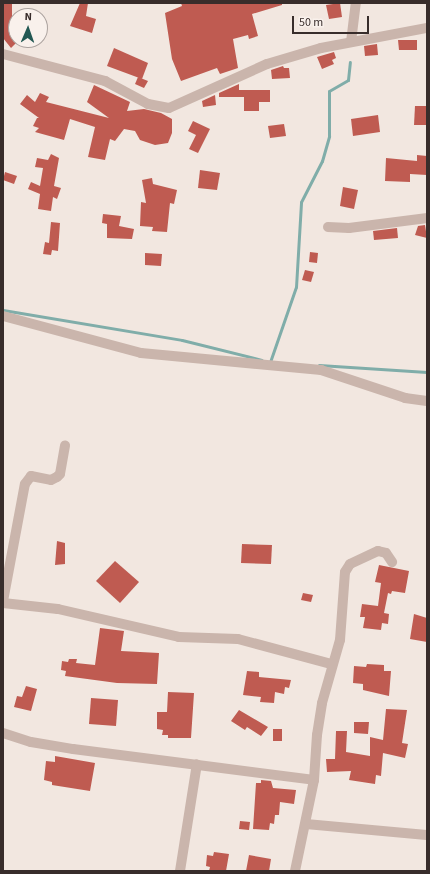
<!DOCTYPE html>
<html>
<head>
<meta charset="utf-8">
<style>
	body { margin:0 }
	#map { position:relative; width:430px; height:874px; overflow:hidden; background:#f2e7e0; font-family:"Source Sans 3",sans-serif }
	div>[style] { position:absolute }
	.stream>* { height:3px; margin:-1.5px; padding:0 1.5px; transform-origin:1.5px; border-radius:1.5px; background:#80ada9 }
	.building>* { inset:0; background:#bf5b51 }
	.minor>* { height:10px; margin:-5px; padding:0 5px; transform-origin:5px; border-radius:5px; background:#cab5ac }
	span { translate:-50% -50%; white-space:nowrap; text-align:center; line-height:1.15; -webkit-text-stroke:3.5px #f9f1ec; paint-order:stroke }
	.frame { position:absolute; inset:0; border:4px solid #382d2b; pointer-events:none }
	.north { position:absolute; left:8px; top:8px; width:40px; height:40px; box-sizing:border-box; background:#f9f1ec; border:1px solid #aca39f; border-radius:50%; rotate:2deg; font-size:11px; font-weight:700; line-height:16px; text-align:center; color:#382d2b }
	.north::after { content:''; display:block; margin:auto; width:14px; height:18px; background:#225853; clip-path:polygon(50% 0,100% 100%,50% 72%,0 100%) }
	.scale { position:absolute; left:292px; top:16px; width:77px; height:18px; box-sizing:border-box; border:2px solid #382d2b; border-top:0; padding-left:5px; font-size:12px; line-height:14px; white-space:nowrap; color:#382d2b; -webkit-text-stroke:3px #f9f1ec; paint-order:stroke }
</style>
</head>
<body>
<div id="map">
	<div class="stream">
		<i style="left:3px;top:310px;width:181px;rotate:9.5deg"></i>
		<i style="left:182px;top:340px;width:82px;rotate:14deg"></i>
		<i style="left:270px;top:362px;width:79px;rotate:-70.9deg"></i>
		<i style="left:296px;top:287px;width:85px;rotate:-86.6deg"></i>
		<i style="left:301px;top:202px;width:46px;rotate:-62.9deg"></i>
		<i style="left:322px;top:161px;width:26px;rotate:-74deg"></i>
		<i style="left:329px;top:136px;width:45px;rotate:-90deg"></i>
		<i style="left:329px;top:91px;width:22px;rotate:-30deg"></i>
		<i style="left:348px;top:80px;width:18px;rotate:-84deg"></i>
		<i style="left:319px;top:365px;width:108px;rotate:3.7deg"></i>
	</div>
	<div class="building">
		<i style="clip-path:polygon(3px 3px,12px 3px,12px 27px,16px 24px,16px 43px,11px 48px,3px 38px)"></i>
		<i style="clip-path:polygon(80px 3px,88px 3px,86px 16px,96px 19px,92px 33px,70px 26px)"></i>
		<i style="clip-path:polygon(181px 3px,282px 3px,282px 5px,252px 14px,258px 36px,249px 39px,248px 35px,233px 39px,238px 68px,220px 74px,217px 68px,181px 81px,172px 59px,165px 13px,182px 6px)"></i>
		<i style="clip-path:polygon(340px 3px,342px 17px,329px 19px,326px 5px)"></i>
		<i style="clip-path:polygon(398px 40px,417px 40px,417px 50px,399px 50px)"></i>
		<i style="clip-path:polygon(377px 44px,378px 55px,365px 56px,364px 46px)"></i>
		<i style="clip-path:polygon(114px 48px,148px 63px,142px 79px,107px 66px)"></i>
		<i style="clip-path:polygon(334px 52px,336px 58px,332px 60px,334px 64px,322px 69px,317px 57px)"></i>
		<i style="clip-path:polygon(283px 66px,284px 68px,289px 68px,290px 78px,272px 79px,271px 70px)"></i>
		<i style="clip-path:polygon(138px 77px,148px 81px,144px 88px,135px 84px)"></i>
		<i style="clip-path:polygon(239px 84px,239px 90px,270px 90px,270px 102px,259px 102px,259px 111px,244px 111px,244px 97px,219px 97px,219px 93px)"></i>
		<i style="clip-path:polygon(94px 85px,130px 102px,127px 111px,144px 109px,161px 113px,172px 119px,172px 133px,168px 143px,155px 145px,140px 140px,135px 131px,124px 129px,115px 141px,110px 139px,105px 160px,88px 157px,95px 127px,70px 119px,64px 140px,35px 132px,39px 128px,33px 126px,37px 118px,39px 118px,20px 104px,27px 95px,35px 102px,40px 93px,49px 97px,46px 102px,109px 118px,87px 102px)"></i>
		<i style="clip-path:polygon(215px 95px,216px 105px,203px 107px,202px 101px)"></i>
		<i style="clip-path:polygon(415px 106px,427px 106px,427px 125px,414px 125px)"></i>
		<i style="clip-path:polygon(378px 115px,380px 132px,353px 136px,351px 119px)"></i>
		<i style="clip-path:polygon(193px 121px,210px 129px,198px 153px,189px 149px,196px 135px,188px 131px)"></i>
		<i style="clip-path:polygon(284px 124px,286px 136px,270px 138px,268px 126px)"></i>
		<i style="clip-path:polygon(51px 154px,59px 158px,54px 186px,61px 188px,57px 199px,53px 197px,51px 211px,38px 209px,40px 194px,28px 189px,31px 182px,40px 186px,43px 168px,35px 167px,37px 158px,48px 160px)"></i>
		<i style="clip-path:polygon(417px 155px,427px 156px,427px 175px,410px 174px,410px 182px,385px 181px,386px 158px,417px 161px)"></i>
		<i style="clip-path:polygon(200px 170px,220px 173px,217px 190px,198px 188px)"></i>
		<i style="clip-path:polygon(5px 172px,17px 176px,14px 184px,3px 180px)"></i>
		<i style="clip-path:polygon(152px 178px,153px 184px,177px 190px,174px 204px,170px 203px,167px 232px,152px 231px,153px 227px,140px 226px,141px 202px,146px 203px,142px 180px)"></i>
		<i style="clip-path:polygon(343px 187px,358px 190px,354px 209px,340px 206px)"></i>
		<i style="clip-path:polygon(103px 214px,121px 216px,119px 226px,134px 229px,132px 239px,107px 238px,107px 224px,102px 223px)"></i>
		<i style="clip-path:polygon(51px 222px,60px 223px,58px 251px,52px 250px,51px 255px,43px 254px,45px 242px,49px 243px)"></i>
		<i style="clip-path:polygon(425px 225px,427px 238px,415px 235px,418px 226px)"></i>
		<i style="clip-path:polygon(397px 228px,398px 238px,374px 240px,373px 231px)"></i>
		<i style="clip-path:polygon(310px 252px,318px 253px,317px 263px,309px 262px)"></i>
		<i style="clip-path:polygon(145px 253px,162px 254px,161px 266px,145px 265px)"></i>
		<i style="clip-path:polygon(305px 270px,314px 272px,311px 282px,302px 280px)"></i>
		<i style="clip-path:polygon(57px 541px,65px 543px,65px 564px,55px 565px)"></i>
		<i style="clip-path:polygon(242px 544px,272px 545px,271px 564px,241px 563px)"></i>
		<i style="clip-path:polygon(115px 561px,139px 582px,120px 603px,96px 581px)"></i>
		<i style="clip-path:polygon(379px 565px,409px 571px,405px 593px,392px 591px,391px 594px,388px 593px,384px 613px,389px 614px,388px 624px,382px 623px,381px 630px,363px 628px,365px 617px,360px 617px,362px 604px,378px 606px,381px 583px,375px 582px)"></i>
		<i style="clip-path:polygon(303px 593px,313px 595px,311px 602px,301px 600px)"></i>
		<i style="clip-path:polygon(414px 614px,427px 618px,427px 642px,410px 639px)"></i>
		<i style="clip-path:polygon(100px 628px,124px 631px,121px 651px,159px 653px,157px 684px,117px 683px,65px 676px,66px 671px,61px 670px,62px 661px,68px 662px,69px 659px,77px 659px,76px 663px,95px 665px)"></i>
		<i style="clip-path:polygon(367px 664px,384px 665px,384px 671px,391px 671px,389px 696px,363px 690px,363px 684px,353px 683px,354px 666px,366px 667px)"></i>
		<i style="clip-path:polygon(247px 671px,259px 672px,259px 677px,291px 680px,289px 688px,285px 687px,284px 694px,275px 692px,274px 703px,260px 702px,261px 697px,243px 695px)"></i>
		<i style="clip-path:polygon(26px 686px,37px 689px,31px 711px,14px 707px,17px 696px,22px 697px)"></i>
		<i style="clip-path:polygon(168px 692px,194px 693px,191px 738px,168px 738px,168px 735px,162px 735px,163px 730px,157px 729px,157px 712px,167px 712px)"></i>
		<i style="clip-path:polygon(91px 698px,118px 700px,116px 726px,89px 724px)"></i>
		<i style="clip-path:polygon(386px 709px,407px 710px,402px 743px,408px 744px,405px 758px,383px 753px,381px 776px,376px 775px,375px 784px,349px 780px,351px 771px,327px 772px,326px 759px,335px 759px,336px 731px,347px 731px,346px 752px,370px 756px,370px 737px,383px 740px)"></i>
		<i style="clip-path:polygon(239px 710px,268px 727px,261px 736px,247px 727px,245px 730px,231px 721px)"></i>
		<i style="clip-path:polygon(354px 722px,369px 722px,368px 734px,354px 733px)"></i>
		<i style="clip-path:polygon(273px 729px,282px 729px,282px 741px,273px 741px)"></i>
		<i style="clip-path:polygon(55px 756px,95px 763px,90px 791px,52px 785px,52px 782px,44px 780px,46px 761px,55px 762px)"></i>
		<i style="clip-path:polygon(261px 780px,271px 781px,273px 788px,296px 790px,294px 804px,280px 802px,279px 815px,275px 815px,274px 824px,270px 823px,269px 830px,253px 829px,256px 783px,261px 783px)"></i>
		<i style="clip-path:polygon(240px 821px,250px 822px,249px 830px,239px 829px)"></i>
		<i style="clip-path:polygon(214px 852px,229px 854px,226px 871px,209px 871px,210px 867px,206px 866px,207px 855px,213px 856px)"></i>
		<i style="clip-path:polygon(249px 855px,271px 859px,269px 871px,246px 871px)"></i>
	</div>
	<div class="minor">
		<i style="left:351px;top:42px;width:39px;rotate:-83deg"></i>
		<i style="left:3px;top:54px;width:106px;rotate:14.8deg"></i>
		<i style="left:105px;top:81px;width:49px;rotate:28.1deg"></i>
		<i style="left:148px;top:104px;width:21px;rotate:11deg"></i>
		<i style="left:169px;top:108px;width:107px;rotate:-24.2deg"></i>
		<i style="left:267px;top:64px;width:56px;rotate:-16.5deg"></i>
		<i style="left:321px;top:48px;width:108px;rotate:-10.7deg"></i>
		<i style="left:328px;top:227px;width:21px;rotate:3deg"></i>
		<i style="left:349px;top:228px;width:79px;rotate:-7.3deg"></i>
		<i style="left:3px;top:316px;width:143px;rotate:15deg"></i>
		<i style="left:141px;top:353px;width:181px;rotate:5.4deg"></i>
		<i style="left:321px;top:370px;width:89px;rotate:18.4deg"></i>
		<i style="left:405px;top:398px;width:22px;rotate:8deg"></i>
		<i style="left:3px;top:601px;width:119px;rotate:-79.4deg"></i>
		<i style="left:25px;top:484px;width:10px;rotate:-53deg"></i>
		<i style="left:31px;top:476px;width:20px;rotate:11deg"></i>
		<i style="left:51px;top:480px;width:7px;rotate:-27deg"></i>
		<i style="left:57px;top:477px;width:4px;rotate:-45deg"></i>
		<i style="left:60px;top:474px;width:29px;rotate:-80deg"></i>
		<i style="left:3px;top:603px;width:55px;rotate:6.2deg"></i>
		<i style="left:58px;top:609px;width:124px;rotate:13deg"></i>
		<i style="left:179px;top:637px;width:59px;rotate:1.9deg"></i>
		<i style="left:238px;top:639px;width:96px;rotate:15deg"></i>
		<i style="left:3px;top:733px;width:29px;rotate:18deg"></i>
		<i style="left:31px;top:742px;width:43px;rotate:9.5deg"></i>
		<i style="left:73px;top:749px;width:243px;rotate:7.3deg"></i>
		<i style="left:306px;top:824px;width:121px;rotate:5.2deg"></i>
		<i style="left:180px;top:871px;width:108px;rotate:-81deg"></i>
		<i style="left:295px;top:871px;width:93px;rotate:-78.2deg"></i>
		<i style="left:314px;top:780px;width:45px;rotate:-86.2deg"></i>
		<i style="left:317px;top:735px;width:32px;rotate:-81deg"></i>
		<i style="left:322px;top:703px;width:66px;rotate:-74.1deg"></i>
		<i style="left:340px;top:640px;width:68px;rotate:-85.8deg"></i>
		<i style="left:345px;top:572px;width:9px;rotate:-58deg"></i>
		<i style="left:350px;top:564px;width:31px;rotate:-25deg"></i>
		<i style="left:378px;top:551px;width:8px;rotate:14deg"></i>
		<i style="left:386px;top:553px;width:11px;rotate:56deg"></i>
	</div>
	<div class="frame"></div>
	<div class="north">N</div>
	<div class="scale">50 m</div>
</div>
</body>
</html>
